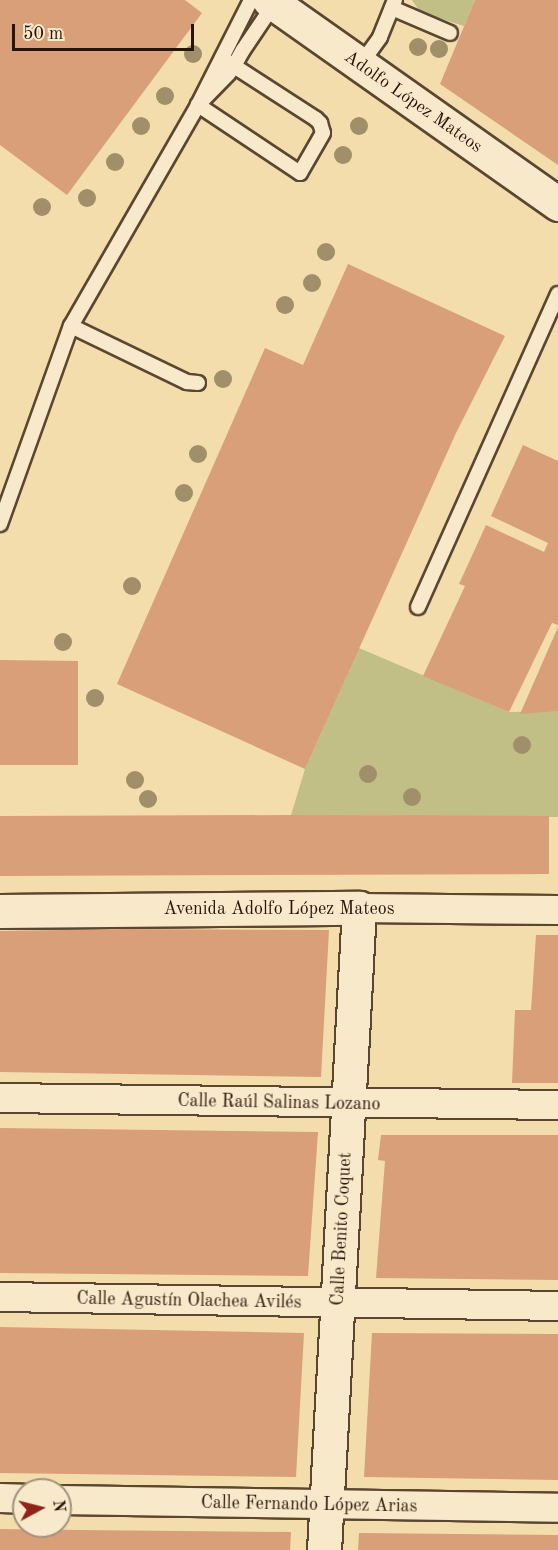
<!DOCTYPE html>
<html>
<head>
<meta charset="utf-8">
<style>
	body { margin:0 }
	#map { position:relative; width:558px; height:1550px; overflow:hidden; background:#f3ddad; font-family:"Old Standard TT",serif }
	div>[style] { position:absolute }
	.green>* { inset:0; background:#c1bf85 }
	.building>* { inset:0; background:#d89f78 }
	.roads { filter:drop-shadow(2px 0 #5b4630) drop-shadow(-2px 0 #5b4630) drop-shadow(0 2px #5b4630) drop-shadow(0 -2px #5b4630) }
	.lane>* { height:14px; margin:-7px; padding:0 7px; transform-origin:7px; border-radius:7px; background:#f7e9ca }
	.street>* { height:28px; margin:-14px; padding:0 14px; transform-origin:14px; border-radius:14px; background:#f7e9ca }
	.secondary>* { height:33px; margin:-16.5px; padding:0 16.5px; transform-origin:16.5px; border-radius:16.5px; background:#f7e9ca }
	.trees>* { width:18px; height:18px; margin:-9px; border-radius:50%; background:#a18f6a }
	span { translate:-50% -50%; white-space:nowrap; text-align:center; line-height:1.15; -webkit-text-stroke:4.5px #f7e9ca; paint-order:stroke }
	.street-label { font-size:18px; color:#281307 }
	.north { position:absolute; left:12px; top:1478px; width:60px; height:60px; box-sizing:border-box; background:#f7e9ca; border:2px solid #a4937c; border-radius:50%; rotate:83deg; font-size:16px; font-weight:700; line-height:24px; text-align:center; color:#281307 }
	.north::after { content:''; display:block; margin:auto; width:21px; height:27px; background:#8f2418; clip-path:polygon(50% 0,100% 100%,50% 72%,0 100%) }
	.scale { position:absolute; left:12px; top:24px; width:182px; height:27px; box-sizing:border-box; border:3px solid #281307; border-top:0; padding-left:8px; font-size:18px; line-height:21px; white-space:nowrap; color:#281307; -webkit-text-stroke:4px #f7e9ca; paint-order:stroke }
</style>
</head>
<body>
<div id="map">
	<div class="green">
		<i style="clip-path:polygon(412px 0,475px 0,464px 26px,420px 12px)"></i>
		<i style="clip-path:polygon(359px 648px,509px 712px,558px 711px,558px 817px,291px 815px,305px 769px)"></i>
	</div>
	<div class="building">
		<i style="clip-path:polygon(0 0,185px 0,202px 13px,67px 195px,0 145px)"></i>
		<i style="clip-path:polygon(475px 0,558px 0,558px 165px,440px 84px)"></i>
		<i style="clip-path:polygon(348px 264px,505px 336px,456px 433px,305px 769px,117px 684px,265px 348px,303px 365px)"></i>
		<i style="clip-path:polygon(523px 445px,558px 461px,558px 625px,552px 623px,509px 712px,423px 676px,465px 586px,459px 584px,486px 525px,544px 552px,548px 543px,491px 516px)"></i>
		<i style="clip-path:polygon(558px 627px,558px 711px,520px 714px)"></i>
		<i style="clip-path:polygon(0 660px,78px 661px,78px 765px,0 765px)"></i>
		<i style="clip-path:polygon(291px 815px,549px 816px,549px 874px,0 876px,0 816px)"></i>
		<i style="clip-path:polygon(123px 929px,329px 930px,321px 1077px,0 1072px,0 931px)"></i>
		<i style="clip-path:polygon(536px 935px,558px 935px,558px 1083px,512px 1083px,515px 1010px,531px 1010px)"></i>
		<i style="clip-path:polygon(0 1128px,318px 1132px,308px 1276px,0 1273px)"></i>
		<i style="clip-path:polygon(381px 1135px,558px 1135px,558px 1280px,376px 1278px,385px 1161px,378px 1160px)"></i>
		<i style="clip-path:polygon(0 1327px,304px 1333px,296px 1477px,0 1473px)"></i>
		<i style="clip-path:polygon(372px 1333px,558px 1334px,558px 1480px,364px 1477px)"></i>
		<i style="clip-path:polygon(0 1529px,79px 1530px,291px 1532px,290px 1550px,0 1550px)"></i>
		<i style="clip-path:polygon(359px 1533px,558px 1535px,558px 1550px,358px 1550px)"></i>
	</div>
	<div class="roads">
		<div class="lane">
			<i style="left:392px;top:8px;width:63px;rotate:23.3deg"></i>
			<i style="left:222px;top:58px;width:14px;rotate:34deg"></i>
			<i style="left:234px;top:66px;width:98px;rotate:32.9deg"></i>
			<i style="left:316px;top:119px;width:6px;rotate:45deg"></i>
			<i style="left:320px;top:123px;width:10px;rotate:73deg"></i>
			<i style="left:323px;top:133px;width:46px;rotate:119.9deg"></i>
			<i style="left:300px;top:173px;width:123px;rotate:-146.3deg"></i>
			<i style="left:198px;top:105px;width:43px;rotate:-45.9deg"></i>
			<i style="left:228px;top:74px;width:10px;rotate:-53deg"></i>
			<i style="left:234px;top:66px;width:18px;rotate:-61deg"></i>
			<i style="left:243px;top:50px;width:55px;rotate:-56deg"></i>
			<i style="left:360px;top:65px;width:34px;rotate:-54deg"></i>
			<i style="left:380px;top:37px;width:40px;rotate:-68deg"></i>
			<i style="left:71px;top:326px;width:129px;rotate:25.8deg"></i>
			<i style="left:187px;top:382px;width:11px;rotate:5deg"></i>
			<i style="left:0;top:524px;width:210px;rotate:-70.3deg"></i>
			<i style="left:71px;top:326px;width:255px;rotate:-60.1deg"></i>
			<i style="left:198px;top:105px;width:118px;rotate:-63.2deg"></i>
			<i style="left:418px;top:607px;width:343px;rotate:-65.9deg"></i>
		</div>
		<div class="street">
			<i style="left:359px;top:908px;width:199px;rotate:0.6deg"></i>
			<i style="left:0;top:1098px;width:558px;rotate:0.72deg"></i>
			<i style="left:0;top:1297px;width:558px;rotate:0.92deg"></i>
			<i style="left:0;top:1498px;width:24px;rotate:2deg"></i>
			<i style="left:60px;top:1500px;width:498px;rotate:0.9deg"></i>
		</div>
		<div class="secondary">
			<i style="left:269px;top:0;width:354px;rotate:35.2deg"></i>
			<i style="left:0;top:911px;width:359px;rotate:-0.5deg"></i>
			<i style="left:359px;top:908px;width:643px;rotate:93.12deg"></i>
		</div>
	</div>
	<div class="trees">
		<i style="left:418px;top:47px"></i>
		<i style="left:439px;top:49px"></i>
		<i style="left:193px;top:54px"></i>
		<i style="left:165px;top:96px"></i>
		<i style="left:141px;top:126px"></i>
		<i style="left:359px;top:126px"></i>
		<i style="left:343px;top:155px"></i>
		<i style="left:115px;top:162px"></i>
		<i style="left:87px;top:198px"></i>
		<i style="left:42px;top:207px"></i>
		<i style="left:326px;top:252px"></i>
		<i style="left:312px;top:283px"></i>
		<i style="left:285px;top:305px"></i>
		<i style="left:223px;top:379px"></i>
		<i style="left:198px;top:454px"></i>
		<i style="left:184px;top:493px"></i>
		<i style="left:132px;top:586px"></i>
		<i style="left:63px;top:642px"></i>
		<i style="left:95px;top:698px"></i>
		<i style="left:522px;top:745px"></i>
		<i style="left:368px;top:774px"></i>
		<i style="left:135px;top:780px"></i>
		<i style="left:412px;top:797px"></i>
		<i style="left:148px;top:799px"></i>
	</div>
	<div class="street-label">
		<span style="left:413px;top:102px;rotate:35deg">Adolfo López Mateos</span>
		<span style="left:279px;top:909px">Avenida Adolfo López Mateos</span>
		<span style="left:279px;top:1103px;rotate:1deg">Calle Raúl Salinas Lozano</span>
		<span style="left:342px;top:1229px;rotate:-87deg">Calle Benito Coquet</span>
		<span style="left:189px;top:1301px;rotate:1deg">Calle Agustín Olachea Avilés</span>
		<span style="left:309px;top:1505px;rotate:1deg">Calle Fernando López Arias</span>
	</div>
	<div class="north">N</div>
	<div class="scale">50 m</div>
</div>
</body>
</html>
